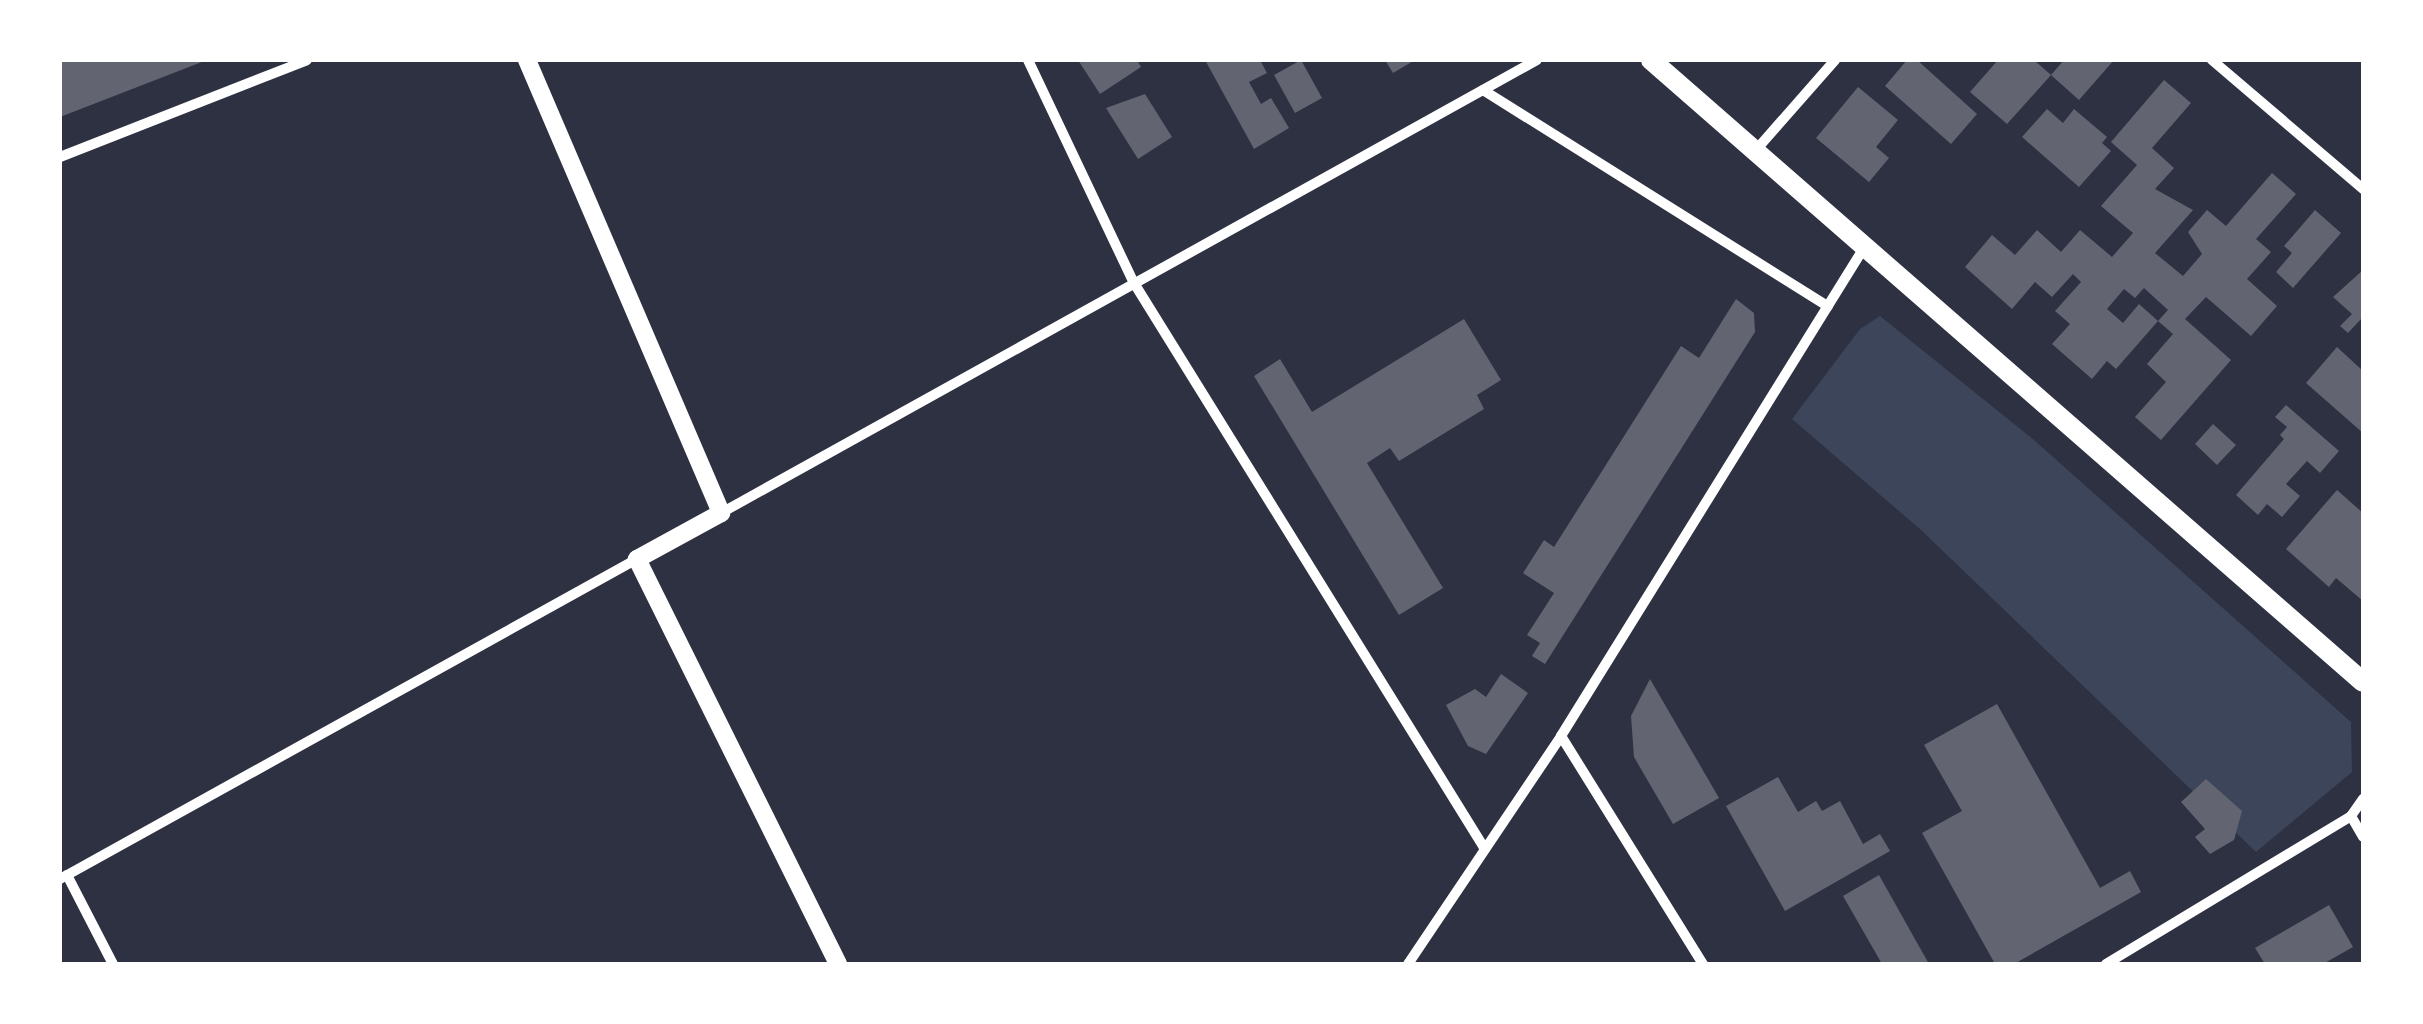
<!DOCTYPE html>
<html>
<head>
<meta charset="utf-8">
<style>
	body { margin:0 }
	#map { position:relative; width:2423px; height:1024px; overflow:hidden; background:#2d3142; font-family:"Fira Sans",sans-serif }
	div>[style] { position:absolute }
	.green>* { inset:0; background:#3c4559 }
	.building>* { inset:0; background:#626471 }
	.minor>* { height:10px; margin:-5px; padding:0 5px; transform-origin:5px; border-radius:5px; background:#fff }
	.tertiary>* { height:18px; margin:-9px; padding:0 9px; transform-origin:9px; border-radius:9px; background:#fff }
	.secondary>* { height:20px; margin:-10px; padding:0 10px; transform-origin:10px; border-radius:10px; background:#fff }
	span { translate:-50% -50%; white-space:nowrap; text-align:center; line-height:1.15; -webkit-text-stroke:9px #fff; paint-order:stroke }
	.frame { position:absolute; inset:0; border:62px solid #fff; pointer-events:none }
</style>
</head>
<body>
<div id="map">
	<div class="green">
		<i style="clip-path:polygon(1880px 316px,2034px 440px,2351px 722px,2352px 772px,2256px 852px,1921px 530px,1792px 419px,1860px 329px)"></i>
	</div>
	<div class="building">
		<i style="clip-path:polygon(60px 60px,207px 60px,60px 117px)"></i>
		<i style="clip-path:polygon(1078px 60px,1137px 60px,1141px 67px,1100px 94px)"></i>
		<i style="clip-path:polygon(1205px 60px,1260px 60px,1267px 73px,1249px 82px,1261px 104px,1271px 98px,1289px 128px,1254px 149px)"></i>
		<i style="clip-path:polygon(1301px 60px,1322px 98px,1295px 113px,1274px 75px)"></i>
		<i style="clip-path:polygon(1385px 60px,1415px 60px,1393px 73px)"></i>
		<i style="clip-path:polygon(1907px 60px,1917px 60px,1977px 114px,1951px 144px,1885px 86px)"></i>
		<i style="clip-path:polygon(1998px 60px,2034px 60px,2051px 75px,2007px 124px,1970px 92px)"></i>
		<i style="clip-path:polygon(2064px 60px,2114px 60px,2079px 100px,2051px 75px)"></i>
		<i style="clip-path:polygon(evenodd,2164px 80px,2191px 103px,2152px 148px,2174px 168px,2155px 189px,2193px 210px,2155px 253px,2183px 276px,2202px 254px,2188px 232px,2207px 210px,2226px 226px,2272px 173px,2296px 194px,2256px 239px,2271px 252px,2247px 279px,2277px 306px,2251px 336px,2206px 297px,2185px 319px,2231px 360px,2161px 440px,2135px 417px,2166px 382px,2147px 364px,2173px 334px,2158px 321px,2116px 369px,2107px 361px,2092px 379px,2052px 344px,2070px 324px,2055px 311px,2081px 282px,2073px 274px,2052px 297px,2035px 282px,2012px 309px,1965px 267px,1992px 235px,2015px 255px,2037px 230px,2061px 252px,2080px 230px,2112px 257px,2133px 233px,2101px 206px,2137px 165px,2111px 142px,2164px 80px,2144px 288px,2168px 310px,2158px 321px,2139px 304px,2123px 323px,2107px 309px,2124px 289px,2135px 298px,2144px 288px)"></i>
		<i style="clip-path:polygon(1858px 87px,1898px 120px,1876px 147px,1889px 158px,1869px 182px,1816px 138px)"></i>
		<i style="clip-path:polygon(1145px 94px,1172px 137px,1138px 159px,1106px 108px)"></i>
		<i style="clip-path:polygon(2047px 109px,2063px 123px,2074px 109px,2107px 137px,2102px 143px,2111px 151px,2079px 187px,2022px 137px)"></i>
		<i style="clip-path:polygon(2315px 210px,2341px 233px,2293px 288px,2276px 272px,2292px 253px,2284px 246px)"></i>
		<i style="clip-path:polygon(2363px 270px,2363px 317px,2348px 333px,2340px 326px,2352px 314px,2333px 297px)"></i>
		<i style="clip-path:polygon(1736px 299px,1754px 313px,1755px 332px,1545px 664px,1532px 656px,1540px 643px,1527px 635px,1554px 593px,1523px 573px,1544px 540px,1554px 547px,1681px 346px,1699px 358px)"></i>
		<i style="clip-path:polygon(1464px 319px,1501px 380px,1477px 395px,1484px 409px,1399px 461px,1390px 448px,1367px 463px,1443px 588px,1399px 615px,1254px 376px,1280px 359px,1312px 412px)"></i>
		<i style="clip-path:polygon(2337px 347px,2363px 371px,2363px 433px,2306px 383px)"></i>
		<i style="clip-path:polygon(2286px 405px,2339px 451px,2320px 473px,2307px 461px,2286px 484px,2300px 496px,2282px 517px,2267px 504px,2258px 515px,2236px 495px,2284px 439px,2280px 435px,2287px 427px,2275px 417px)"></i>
		<i style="clip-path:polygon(2213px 424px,2236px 445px,2217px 465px,2195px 444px)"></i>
		<i style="clip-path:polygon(2337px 490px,2363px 513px,2363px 601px,2336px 578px,2329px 587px,2286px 549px)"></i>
		<i style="clip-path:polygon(1501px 674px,1528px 693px,1486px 754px,1468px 746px,1446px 705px,1475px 689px,1486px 697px)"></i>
		<i style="clip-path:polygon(1650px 679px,1719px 798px,1673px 824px,1634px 757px,1631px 716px)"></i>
		<i style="clip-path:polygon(1997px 704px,2100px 888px,2130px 871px,2141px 892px,2014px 964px,1995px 964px,1922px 833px,1962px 811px,1924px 745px)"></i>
		<i style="clip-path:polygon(1778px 777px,1798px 812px,1816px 801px,1822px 811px,1840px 801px,1863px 844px,1880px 834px,1890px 851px,1785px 911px,1726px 806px)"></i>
		<i style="clip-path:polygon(2206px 779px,2242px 811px,2234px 840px,2210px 854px,2195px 837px,2205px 829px,2181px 802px)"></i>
		<i style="clip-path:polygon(1879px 875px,1929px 964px,1882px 964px,1843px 896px)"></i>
		<i style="clip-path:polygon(2329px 905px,2353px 947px,2323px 964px,2265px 964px,2255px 948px)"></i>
	</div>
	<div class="minor">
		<i style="left:1028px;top:60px;width:247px;rotate:64.6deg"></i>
		<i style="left:1134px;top:283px;width:666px;rotate:58.2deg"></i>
		<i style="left:2212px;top:60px;width:199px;rotate:40.5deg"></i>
		<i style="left:1483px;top:90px;width:407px;rotate:32.1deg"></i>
		<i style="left:1756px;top:150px;width:120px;rotate:-48.7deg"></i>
		<i style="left:60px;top:157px;width:265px;rotate:-21.4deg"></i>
		<i style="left:721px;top:513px;width:933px;rotate:-29.04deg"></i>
		<i style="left:1561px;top:736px;width:269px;rotate:58.1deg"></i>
		<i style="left:2351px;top:816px;width:24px;rotate:60deg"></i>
		<i style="left:67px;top:875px;width:100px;rotate:62.7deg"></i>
		<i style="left:60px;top:879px;width:660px;rotate:-29.01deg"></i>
		<i style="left:1408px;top:964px;width:275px;rotate:-56.1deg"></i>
		<i style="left:1561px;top:736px;width:577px;rotate:-58.18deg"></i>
		<i style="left:2106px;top:964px;width:286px;rotate:-31.1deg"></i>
		<i style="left:2351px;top:816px;width:21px;rotate:-55deg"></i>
	</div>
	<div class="tertiary">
		<i style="left:527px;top:60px;width:493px;rotate:66.8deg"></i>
		<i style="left:721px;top:513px;width:96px;rotate:151.3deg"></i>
		<i style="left:637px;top:559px;width:452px;rotate:63.6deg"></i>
	</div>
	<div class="secondary">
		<i style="left:1651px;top:60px;width:945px;rotate:41.14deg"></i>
	</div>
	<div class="frame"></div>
</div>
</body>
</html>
